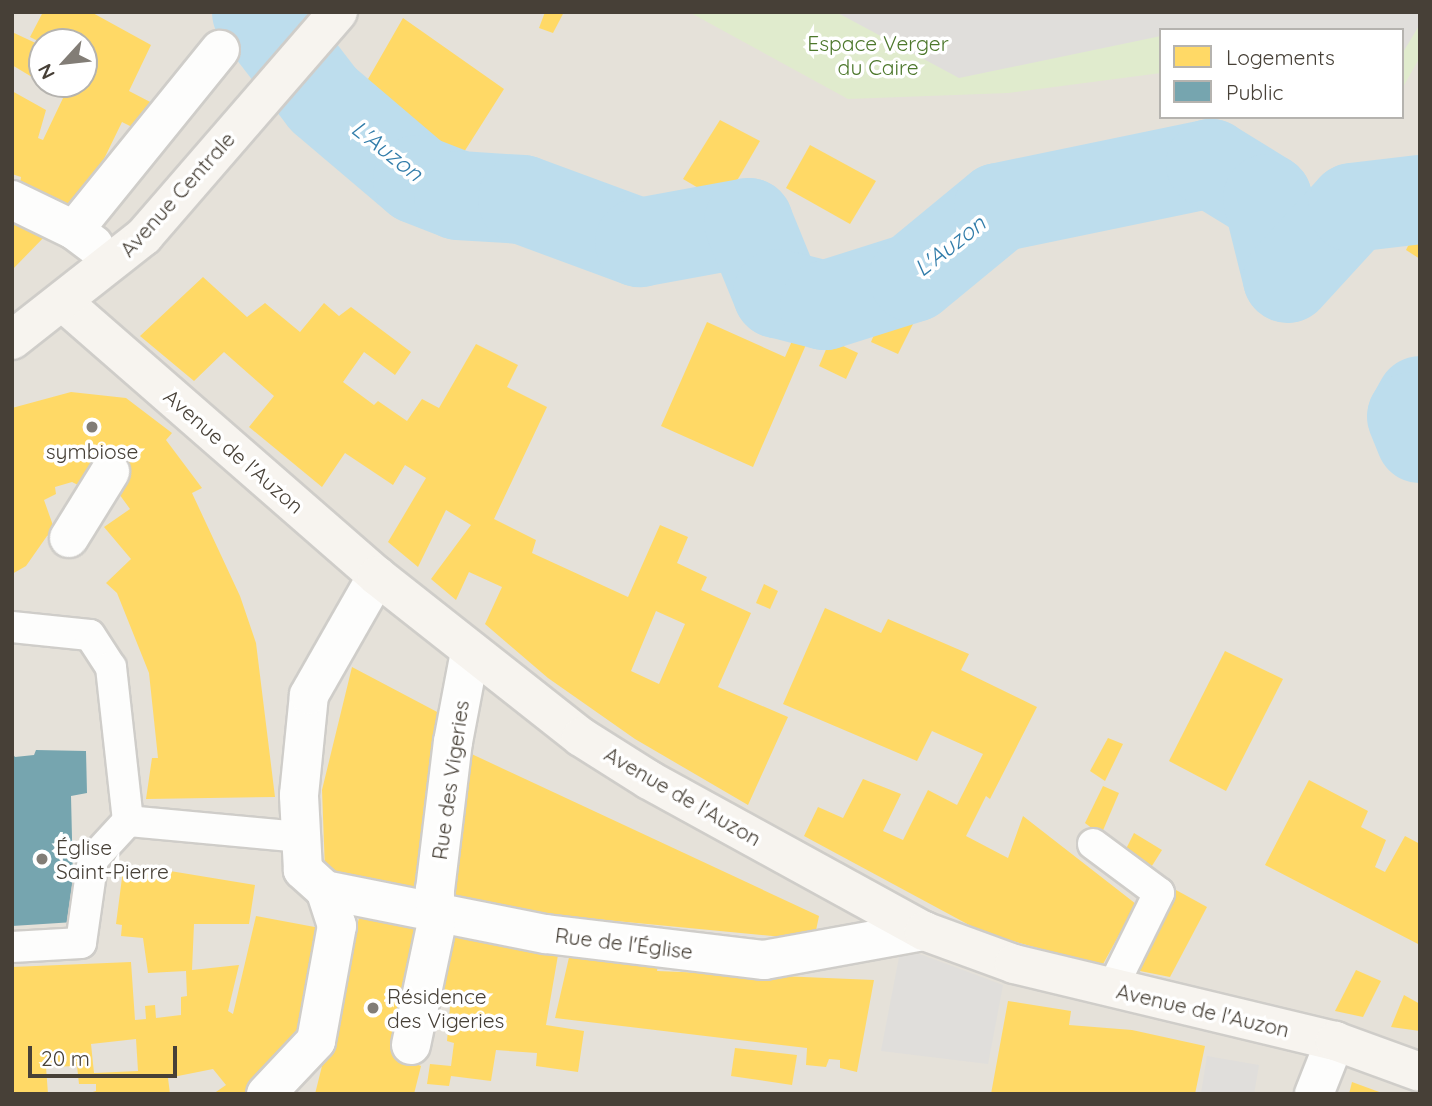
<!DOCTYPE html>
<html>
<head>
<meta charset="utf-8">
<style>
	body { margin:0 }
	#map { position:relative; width:1432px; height:1106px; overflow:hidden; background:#f1efec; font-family:Quicksand,sans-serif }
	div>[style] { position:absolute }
	.residential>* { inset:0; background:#e5e1d9 }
	.green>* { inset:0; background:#e0ebcd }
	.parking>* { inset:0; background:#e0dedb }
	.homes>* { inset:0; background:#ffd966 }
	.public>* { inset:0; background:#76a5af }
	.river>* { height:89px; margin:-44.5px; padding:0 44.5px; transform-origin:44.5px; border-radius:44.5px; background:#bddded }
	.roads { filter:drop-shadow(2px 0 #cfcdc9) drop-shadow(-2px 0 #cfcdc9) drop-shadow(0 2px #cfcdc9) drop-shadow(0 -2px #cfcdc9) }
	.lane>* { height:30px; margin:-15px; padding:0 15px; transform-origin:15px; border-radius:15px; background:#fdfdfc }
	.street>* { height:38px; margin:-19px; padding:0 19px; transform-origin:19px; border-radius:19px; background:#fdfdfc }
	.secondary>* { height:38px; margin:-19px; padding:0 19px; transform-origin:19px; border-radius:19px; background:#f7f4ef }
	.dots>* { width:19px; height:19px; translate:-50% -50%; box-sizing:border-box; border:4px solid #fff; border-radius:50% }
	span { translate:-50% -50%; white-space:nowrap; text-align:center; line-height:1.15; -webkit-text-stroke:7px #fff; paint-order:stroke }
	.park-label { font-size:21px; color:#4d782c }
	.street-label { font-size:21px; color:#474037 }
	.poi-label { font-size:21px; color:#474037 }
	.left { translate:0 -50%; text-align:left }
	.water-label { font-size:23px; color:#317ca9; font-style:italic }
	.frame { position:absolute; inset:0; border:14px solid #474037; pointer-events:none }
	.legend { position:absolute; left:1159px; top:28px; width:245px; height:91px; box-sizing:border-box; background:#fff; border:2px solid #b5b3af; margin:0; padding:9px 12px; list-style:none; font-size:21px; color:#474037 }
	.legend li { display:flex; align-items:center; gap:14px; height:35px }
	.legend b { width:35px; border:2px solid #b5b3af }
	.north { position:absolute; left:28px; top:28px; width:70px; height:70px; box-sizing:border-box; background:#fff; border:2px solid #b5b3af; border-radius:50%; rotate:243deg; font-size:19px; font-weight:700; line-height:28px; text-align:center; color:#474037 }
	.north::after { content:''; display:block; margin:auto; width:24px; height:32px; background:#827d76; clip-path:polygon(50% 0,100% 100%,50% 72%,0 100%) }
	.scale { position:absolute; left:28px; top:1046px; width:149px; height:32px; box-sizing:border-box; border:4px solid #474037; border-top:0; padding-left:9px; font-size:21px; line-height:24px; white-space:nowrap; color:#474037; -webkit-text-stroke:5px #fff; paint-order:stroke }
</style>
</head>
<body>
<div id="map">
	<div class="residential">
		<i style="clip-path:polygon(evenodd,12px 12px,1420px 12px,1420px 1094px,12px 1094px,12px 12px,1161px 30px,1402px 30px,1402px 117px,1161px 117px,1161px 30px,12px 12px,42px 42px,84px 42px,84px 84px,42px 84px,42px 42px)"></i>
	</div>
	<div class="green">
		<i style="clip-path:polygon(689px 12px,1420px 12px,1420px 57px,1402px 89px,1402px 30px,1161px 30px,1161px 73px,1008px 93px,848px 99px)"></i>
	</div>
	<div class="parking">
		<i style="clip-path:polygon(836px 12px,1420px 12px,1420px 24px,1402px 54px,1402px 30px,1161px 30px,1161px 36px,959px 78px)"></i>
		<i style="clip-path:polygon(901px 947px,1003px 985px,988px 1064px,881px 1051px)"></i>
		<i style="clip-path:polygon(1207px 1056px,1259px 1065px,1254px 1094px,1201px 1094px)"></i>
	</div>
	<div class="homes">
		<i style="clip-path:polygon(43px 12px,91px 12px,151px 45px,129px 91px,156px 105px,134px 128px,122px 122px,102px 163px,69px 207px,20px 183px,21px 177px,12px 174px,12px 91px,46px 110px,38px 138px,43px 140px,64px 96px,44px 84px,84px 84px,84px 68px,98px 74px,84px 66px,84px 42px,42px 43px,30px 37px)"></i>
		<i style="clip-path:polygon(545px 12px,564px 12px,553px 33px,539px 28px)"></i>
		<i style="clip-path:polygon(403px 18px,504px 89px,459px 160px,403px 123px,390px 137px,352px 107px)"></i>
		<i style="clip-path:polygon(12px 32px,42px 46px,42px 83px,12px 65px)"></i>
		<i style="clip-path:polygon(720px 120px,760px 141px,724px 203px,683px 179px)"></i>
		<i style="clip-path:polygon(810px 145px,876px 181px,850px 224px,786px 188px)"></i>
		<i style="clip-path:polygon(12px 215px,49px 232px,12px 270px)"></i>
		<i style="clip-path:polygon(1414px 234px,1420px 238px,1420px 259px,1406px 250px)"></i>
		<i style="clip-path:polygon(evenodd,203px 277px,247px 317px,265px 303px,300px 332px,324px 303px,339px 316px,351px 307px,411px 352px,395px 375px,364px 352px,343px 382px,374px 405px,378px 401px,407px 421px,422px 399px,439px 408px,476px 344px,518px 365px,507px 387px,547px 407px,494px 519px,536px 540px,532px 553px,628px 597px,660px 525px,688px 537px,677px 563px,707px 577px,701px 590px,751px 613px,718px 687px,788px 717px,748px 805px,635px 739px,548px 678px,485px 624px,502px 587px,469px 572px,456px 600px,431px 579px,471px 525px,446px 510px,418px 567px,388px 542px,426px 478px,405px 465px,393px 485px,345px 453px,322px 487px,249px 427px,274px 396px,224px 352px,194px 381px,140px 336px,203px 277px,656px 611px,685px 624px,659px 684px,631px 671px,656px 611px)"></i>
		<i style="clip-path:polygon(884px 311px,913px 324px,898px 354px,871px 342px)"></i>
		<i style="clip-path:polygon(707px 322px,785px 357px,795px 334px,808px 340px,753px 467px,661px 426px)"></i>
		<i style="clip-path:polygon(830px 340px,858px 353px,846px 379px,819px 366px)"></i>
		<i style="clip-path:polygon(71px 392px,126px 398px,172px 433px,166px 440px,202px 488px,192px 493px,240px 596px,256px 643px,275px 797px,146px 799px,152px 758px,158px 758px,149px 673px,117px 593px,106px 583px,131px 559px,104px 527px,130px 509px,114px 487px,129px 473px,104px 460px,84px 488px,72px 482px,55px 487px,56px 494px,44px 500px,55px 531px,47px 536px,26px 566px,12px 574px,12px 408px)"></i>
		<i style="clip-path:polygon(764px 584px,778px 591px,770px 609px,756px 603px)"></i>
		<i style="clip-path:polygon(825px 608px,881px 633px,888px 619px,969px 654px,961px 670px,1037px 707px,990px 799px,986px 796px,966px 836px,1008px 858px,1023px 816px,1136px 904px,1102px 966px,984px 933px,804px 836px,818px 807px,843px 818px,863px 779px,901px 794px,883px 831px,903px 840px,928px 790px,957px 805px,983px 754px,932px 731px,917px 761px,783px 704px)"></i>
		<i style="clip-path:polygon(1225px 651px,1283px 679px,1226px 791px,1169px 761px)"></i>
		<i style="clip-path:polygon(352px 667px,441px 714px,434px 803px,424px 804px,422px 840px,428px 841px,421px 889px,325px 870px,322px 790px)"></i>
		<i style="clip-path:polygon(1108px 738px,1123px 744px,1105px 781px,1090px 771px)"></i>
		<i style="clip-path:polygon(463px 750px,819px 916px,814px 940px,554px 915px,448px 895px)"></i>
		<i style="clip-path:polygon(1309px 780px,1368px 811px,1361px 827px,1386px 840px,1375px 867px,1385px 872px,1405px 836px,1420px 844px,1420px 945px,1265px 865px)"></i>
		<i style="clip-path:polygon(1103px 786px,1119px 793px,1101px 835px,1085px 823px)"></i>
		<i style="clip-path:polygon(1134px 833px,1162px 850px,1150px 869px,1125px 851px)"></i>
		<i style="clip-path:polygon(evenodd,158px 869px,255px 885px,249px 924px,194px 924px,192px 970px,239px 965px,228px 1011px,233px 1014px,256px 916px,320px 928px,301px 1032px,255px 1086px,242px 1094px,213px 1094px,226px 1085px,213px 1069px,168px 1078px,170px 1094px,86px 1094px,96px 1091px,96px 1084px,79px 1084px,77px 1066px,46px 1067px,48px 1094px,12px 1094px,12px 967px,131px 962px,135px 1020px,146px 1019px,145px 1006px,155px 1005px,156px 1018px,181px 1015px,181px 997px,187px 996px,186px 971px,148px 973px,143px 938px,121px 936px,122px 925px,116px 924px,123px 870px,156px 874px,158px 869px,136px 1039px,138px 1071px,94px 1073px,91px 1044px,136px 1039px)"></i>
		<i style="clip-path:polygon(1176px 890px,1207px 907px,1170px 977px,1135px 970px)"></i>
		<i style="clip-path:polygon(360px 914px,425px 919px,399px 1057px,421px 1066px,414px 1094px,315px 1094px)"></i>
		<i style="clip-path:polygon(450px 929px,558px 955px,546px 1025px,584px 1031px,578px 1072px,536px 1066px,537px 1053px,496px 1050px,491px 1081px,451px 1076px,449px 1086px,427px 1084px,430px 1064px,451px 1066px,454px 1043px,447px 1041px,450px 1007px,434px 1005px)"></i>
		<i style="clip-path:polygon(570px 953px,658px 965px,657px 971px,874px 980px,857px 1072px,840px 1068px,840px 1060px,829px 1059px,826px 1067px,806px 1065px,807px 1048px,555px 1018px)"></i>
		<i style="clip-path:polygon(1356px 970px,1381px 981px,1363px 1017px,1335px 1011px)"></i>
		<i style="clip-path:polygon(1404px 995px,1420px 1004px,1420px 1031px,1391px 1027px)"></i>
		<i style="clip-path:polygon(1008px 1001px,1071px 1011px,1069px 1025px,1132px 1030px,1205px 1046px,1195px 1094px,991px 1094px)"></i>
		<i style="clip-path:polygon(735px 1048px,797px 1055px,792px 1085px,731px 1076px)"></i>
		<i style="clip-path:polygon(1352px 1082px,1382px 1093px,1382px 1094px,1349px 1094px)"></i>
	</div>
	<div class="public">
		<i style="clip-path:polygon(36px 750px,86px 751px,87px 793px,71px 796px,74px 922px,12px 926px,12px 753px,15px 757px,34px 755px)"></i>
	</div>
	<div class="river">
		<i style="left:256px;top:12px;width:110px;rotate:52.4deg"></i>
		<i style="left:323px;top:99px;width:123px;rotate:40.4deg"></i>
		<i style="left:417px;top:179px;width:44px;rotate:21.3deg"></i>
		<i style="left:458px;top:195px;width:64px;rotate:3.6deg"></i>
		<i style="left:522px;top:199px;width:125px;rotate:20.2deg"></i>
		<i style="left:639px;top:242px;width:111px;rotate:-10.4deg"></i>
		<i style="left:748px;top:222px;width:77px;rotate:67.8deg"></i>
		<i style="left:777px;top:293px;width:49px;rotate:14.3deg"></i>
		<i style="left:824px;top:305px;width:93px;rotate:-17.5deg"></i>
		<i style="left:913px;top:277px;width:110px;rotate:-39.5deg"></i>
		<i style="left:998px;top:207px;width:217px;rotate:-11.7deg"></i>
		<i style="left:1210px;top:163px;width:67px;rotate:31.6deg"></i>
		<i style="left:1267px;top:198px;width:82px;rotate:76deg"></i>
		<i style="left:1287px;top:278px;width:96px;rotate:-47.5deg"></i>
		<i style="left:1352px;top:207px;width:68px;rotate:-6.7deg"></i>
		<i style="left:1420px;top:400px;width:18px;rotate:119deg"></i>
		<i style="left:1411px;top:416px;width:24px;rotate:68deg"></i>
	</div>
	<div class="roads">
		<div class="lane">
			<i style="left:12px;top:627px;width:78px;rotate:5.9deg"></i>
			<i style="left:90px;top:635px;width:38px;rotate:57deg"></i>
			<i style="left:111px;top:667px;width:155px;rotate:83.7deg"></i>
			<i style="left:128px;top:821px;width:173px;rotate:5.3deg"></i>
			<i style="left:1093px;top:844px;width:82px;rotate:36.6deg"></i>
			<i style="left:1159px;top:893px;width:106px;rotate:116.3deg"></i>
			<i style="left:12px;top:947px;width:69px;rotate:-3.3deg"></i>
			<i style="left:81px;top:943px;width:85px;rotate:-81.9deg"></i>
			<i style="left:93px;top:859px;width:52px;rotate:-47.4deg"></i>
		</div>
		<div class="street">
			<i style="left:12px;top:200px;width:69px;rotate:25.8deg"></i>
			<i style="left:74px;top:230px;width:25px;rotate:37deg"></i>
			<i style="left:74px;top:230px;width:232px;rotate:-51deg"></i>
			<i style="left:69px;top:538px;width:78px;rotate:-58.2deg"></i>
			<i style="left:325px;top:890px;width:225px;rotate:11.3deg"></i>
			<i style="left:546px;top:934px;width:220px;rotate:6.8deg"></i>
			<i style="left:764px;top:960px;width:163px;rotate:-10.3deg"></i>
			<i style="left:411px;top:1045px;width:122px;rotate:-78.1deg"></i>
			<i style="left:436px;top:926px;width:36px;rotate:-92deg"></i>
			<i style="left:435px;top:890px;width:149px;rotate:-83.1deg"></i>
			<i style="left:453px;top:742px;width:92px;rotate:-79.3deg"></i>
			<i style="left:266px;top:1094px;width:73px;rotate:-46.7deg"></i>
			<i style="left:316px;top:1041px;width:117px;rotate:-79.7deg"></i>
			<i style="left:337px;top:926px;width:38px;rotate:-108deg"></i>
			<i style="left:325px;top:890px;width:30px;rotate:-138deg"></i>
			<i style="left:303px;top:870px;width:75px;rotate:-93.1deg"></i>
			<i style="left:299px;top:795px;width:100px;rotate:-84.3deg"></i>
			<i style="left:309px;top:695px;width:137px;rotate:-60.3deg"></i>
			<i style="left:1314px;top:1094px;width:57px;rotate:-68.4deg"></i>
		</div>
		<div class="secondary">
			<i style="left:64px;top:303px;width:415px;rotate:41.1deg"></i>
			<i style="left:377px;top:576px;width:260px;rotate:38.3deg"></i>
			<i style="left:581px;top:737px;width:80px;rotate:32.3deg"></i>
			<i style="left:649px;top:780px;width:314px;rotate:28.8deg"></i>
			<i style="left:924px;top:931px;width:96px;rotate:20.1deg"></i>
			<i style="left:1014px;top:964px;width:330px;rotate:13.5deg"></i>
			<i style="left:1335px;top:1041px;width:90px;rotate:20deg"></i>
			<i style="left:12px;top:340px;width:168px;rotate:-38.2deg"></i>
			<i style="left:144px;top:236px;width:296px;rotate:-49.1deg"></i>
		</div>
	</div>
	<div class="dots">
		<i style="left:92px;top:427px;background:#827d76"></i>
		<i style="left:42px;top:859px;background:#827d76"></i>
		<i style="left:373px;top:1008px;background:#827d76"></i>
	</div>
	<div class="park-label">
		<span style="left:878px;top:55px">Espace Verger<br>du Caire</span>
	</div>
	<div class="street-label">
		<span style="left:177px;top:194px;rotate:-48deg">Avenue Centrale</span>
		<span style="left:234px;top:451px;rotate:41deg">Avenue de l'Auzon</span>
		<span style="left:450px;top:780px;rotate:-82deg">Rue des Vigeries</span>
		<span style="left:683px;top:796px;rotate:30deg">Avenue de l'Auzon</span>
		<span style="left:624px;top:943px;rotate:7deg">Rue de l'Église</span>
		<span style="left:1203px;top:1010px;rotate:13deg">Avenue de l'Auzon</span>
	</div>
	<div class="poi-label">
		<span style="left:92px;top:451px">symbiose</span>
		<span class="left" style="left:56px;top:859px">Église<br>Saint-Pierre</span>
		<span class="left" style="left:387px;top:1008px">Résidence<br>des Vigeries</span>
	</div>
	<div class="water-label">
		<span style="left:387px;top:151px;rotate:38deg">L'Auzon</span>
		<span style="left:950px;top:246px;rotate:-38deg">L'Auzon</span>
	</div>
	<div class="frame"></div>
	<ul class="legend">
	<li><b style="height:19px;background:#ffd966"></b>Logements</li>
	<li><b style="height:19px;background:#76a5af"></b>Public</li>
	</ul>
	<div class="north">N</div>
	<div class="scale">20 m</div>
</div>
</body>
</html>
